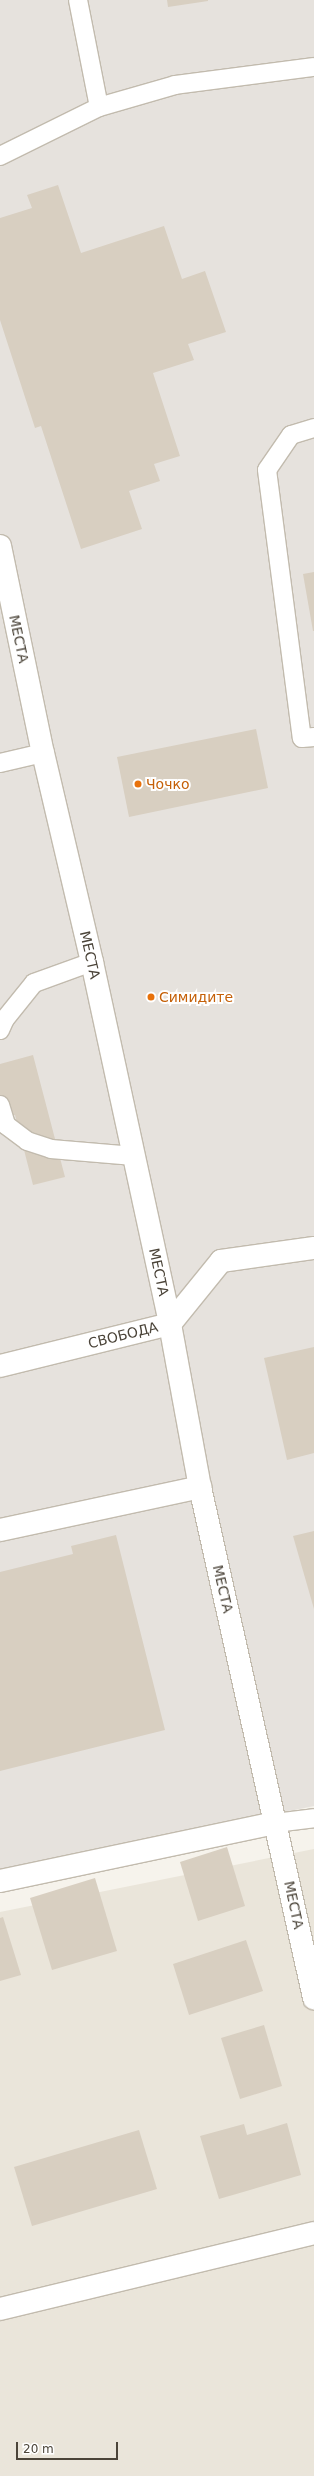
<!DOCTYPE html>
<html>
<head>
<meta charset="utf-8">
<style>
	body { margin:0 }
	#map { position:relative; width:314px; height:2476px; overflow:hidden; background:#f6f3ec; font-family:"DejaVu Sans",sans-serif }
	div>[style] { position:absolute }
	.residential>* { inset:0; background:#eae5da }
	.industrial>* { inset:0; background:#e6e2dd }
	.building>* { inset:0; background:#d8cfc1 }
	.roads { filter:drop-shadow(1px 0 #c2bbae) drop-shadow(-1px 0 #c2bbae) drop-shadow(0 1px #c2bbae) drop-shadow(0 -1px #c2bbae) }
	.service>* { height:18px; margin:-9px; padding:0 9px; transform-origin:9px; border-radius:9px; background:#fff }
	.minor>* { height:22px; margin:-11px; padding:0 11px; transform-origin:11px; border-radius:11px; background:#fff }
	.tertiary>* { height:22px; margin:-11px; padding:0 11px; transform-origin:11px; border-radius:11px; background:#fff }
	.dots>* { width:11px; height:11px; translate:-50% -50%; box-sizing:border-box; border:2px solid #fff; border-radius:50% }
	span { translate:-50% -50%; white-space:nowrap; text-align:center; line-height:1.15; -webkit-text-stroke:4px #fff; paint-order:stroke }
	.street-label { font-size:14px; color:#4b4439 }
	.food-label { font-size:14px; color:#c56008 }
	.left { translate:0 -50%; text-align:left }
	.scale { position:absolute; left:16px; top:2442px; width:102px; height:18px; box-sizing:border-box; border:2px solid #4b4439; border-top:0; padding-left:5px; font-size:12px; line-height:14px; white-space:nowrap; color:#4b4439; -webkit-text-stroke:3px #fff; paint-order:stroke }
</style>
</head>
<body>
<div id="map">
	<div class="residential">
		<i style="clip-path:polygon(314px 1849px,314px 2476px,0 2476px,0 1912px)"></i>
	</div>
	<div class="industrial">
		<i style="clip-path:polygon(0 0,314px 0,314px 1806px,0 1870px)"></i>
	</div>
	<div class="building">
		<i style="clip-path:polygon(167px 0,208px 0,208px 1px,168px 7px)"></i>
		<i style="clip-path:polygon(58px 185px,81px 253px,164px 226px,182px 279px,205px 271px,226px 332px,188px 344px,194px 360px,153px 373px,180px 456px,154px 464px,160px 481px,129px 491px,142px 529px,81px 549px,41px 426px,35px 428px,0 320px,0 218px,32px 208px,27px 195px)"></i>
		<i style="clip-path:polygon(314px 572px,314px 631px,313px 631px,303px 574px)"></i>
		<i style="clip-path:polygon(256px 729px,268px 788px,129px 817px,117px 757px)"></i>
		<i style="clip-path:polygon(33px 1055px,65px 1177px,33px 1185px,15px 1115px,0 1119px,0 1064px)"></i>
		<i style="clip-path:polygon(314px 1347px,314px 1453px,287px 1460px,264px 1358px)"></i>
		<i style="clip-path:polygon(314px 1531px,314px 1609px,293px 1536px)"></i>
		<i style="clip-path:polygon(116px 1535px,165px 1730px,0 1771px,0 1572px,73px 1554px,71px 1546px)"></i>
		<i style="clip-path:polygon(227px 1847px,245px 1906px,198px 1921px,180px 1862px)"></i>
		<i style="clip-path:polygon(95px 1878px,117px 1951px,52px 1970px,30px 1898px)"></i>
		<i style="clip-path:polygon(3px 1917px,21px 1975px,0 1981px,0 1918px)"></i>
		<i style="clip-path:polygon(246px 1940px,263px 1991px,189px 2015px,173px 1964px)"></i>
		<i style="clip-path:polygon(264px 2025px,282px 2086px,240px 2099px,221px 2038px)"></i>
		<i style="clip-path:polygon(287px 2123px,301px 2175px,219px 2199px,200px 2136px,244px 2124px,247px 2135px)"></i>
		<i style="clip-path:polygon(139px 2130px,157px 2189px,32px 2226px,14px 2167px)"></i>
	</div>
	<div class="roads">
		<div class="service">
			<i style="left:78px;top:0;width:109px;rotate:78.9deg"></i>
			<i style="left:0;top:156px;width:110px;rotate:-26.3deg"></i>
			<i style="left:99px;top:107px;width:79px;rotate:-16.1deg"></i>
			<i style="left:175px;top:85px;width:140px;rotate:-7.4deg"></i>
			<i style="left:314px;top:428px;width:24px;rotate:163deg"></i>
			<i style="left:291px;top:435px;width:42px;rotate:124.4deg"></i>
			<i style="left:267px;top:470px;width:270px;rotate:82.6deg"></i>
			<i style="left:302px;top:738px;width:12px;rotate:-5deg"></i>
			<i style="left:0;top:763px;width:44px;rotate:-13.1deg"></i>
			<i style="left:0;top:1030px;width:12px;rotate:-66deg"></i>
			<i style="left:5px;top:1019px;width:46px;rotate:-51.1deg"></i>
			<i style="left:34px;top:983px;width:62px;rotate:-19.9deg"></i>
			<i style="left:0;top:1105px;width:21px;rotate:73deg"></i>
			<i style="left:6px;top:1125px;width:26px;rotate:37deg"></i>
			<i style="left:27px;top:1141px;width:25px;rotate:18deg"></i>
			<i style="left:51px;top:1149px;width:83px;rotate:4.8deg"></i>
			<i style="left:275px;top:1823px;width:39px;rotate:-7deg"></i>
		</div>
		<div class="minor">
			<i style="left:0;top:1366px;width:175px;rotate:-13.9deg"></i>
			<i style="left:170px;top:1324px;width:81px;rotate:-51deg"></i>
			<i style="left:221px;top:1261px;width:94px;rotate:-8deg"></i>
			<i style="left:0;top:1530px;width:205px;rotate:-12.1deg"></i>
			<i style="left:0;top:1881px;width:281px;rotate:-11.9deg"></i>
			<i style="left:0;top:2309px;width:323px;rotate:-13.6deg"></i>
		</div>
		<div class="tertiary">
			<i style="left:0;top:546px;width:211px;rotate:78.3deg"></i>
			<i style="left:43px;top:753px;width:215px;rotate:76.8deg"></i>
			<i style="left:92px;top:962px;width:370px;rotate:77.8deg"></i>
			<i style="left:170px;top:1324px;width:166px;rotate:79.6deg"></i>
			<i style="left:200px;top:1487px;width:524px;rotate:77.42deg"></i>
		</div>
	</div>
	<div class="dots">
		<i style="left:138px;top:784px;background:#e8710a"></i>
		<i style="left:151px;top:997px;background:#e8710a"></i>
	</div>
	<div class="street-label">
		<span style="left:19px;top:639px;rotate:78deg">МЕСТА</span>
		<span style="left:90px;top:955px;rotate:77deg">МЕСТА</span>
		<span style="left:159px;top:1272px;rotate:78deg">МЕСТА</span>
		<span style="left:123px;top:1335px;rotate:-14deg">СВОБОДА</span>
		<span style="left:223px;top:1589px;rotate:77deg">МЕСТА</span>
		<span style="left:294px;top:1905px;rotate:78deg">МЕСТА</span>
	</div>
	<div class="food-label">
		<span class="left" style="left:146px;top:784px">Чочко</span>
		<span class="left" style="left:159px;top:997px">Симидите</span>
	</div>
	<div class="scale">20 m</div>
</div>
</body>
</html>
